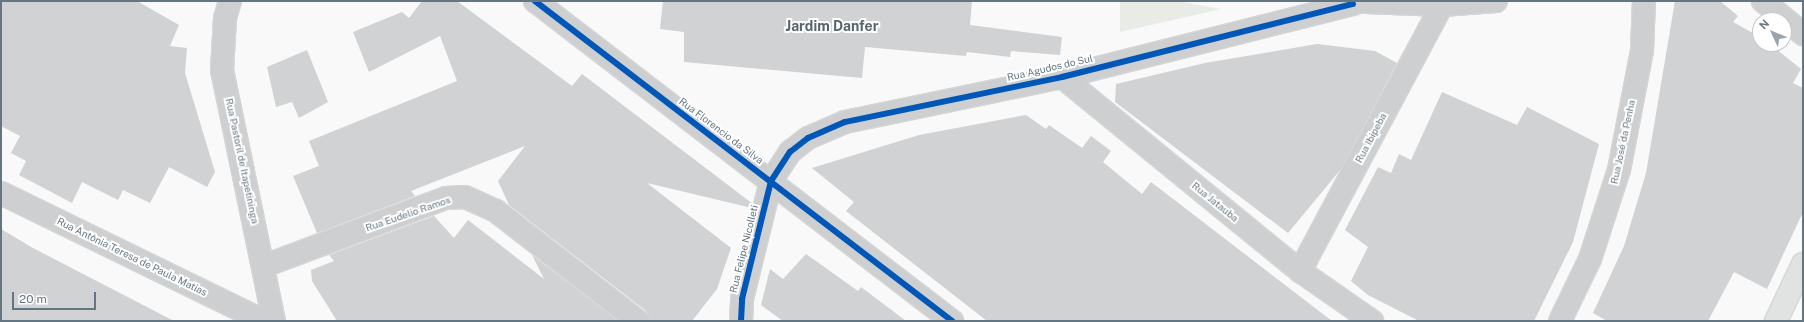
<!DOCTYPE html>
<html>
<head>
<meta charset="utf-8">
<style>
	body { margin:0 }
	#map { position:relative; width:1804px; height:322px; overflow:hidden; background:#f9f9f9; font-family:"Public Sans",sans-serif }
	div>[style] { position:absolute }
	.green>* { inset:0; background:#e8ebe6 }
	.building>* { inset:0; background:#d0d2d3 }
	.roads { filter:drop-shadow(1px 0 #d5d6d7) drop-shadow(-1px 0 #d5d6d7) drop-shadow(0 1px #d5d6d7) drop-shadow(0 -1px #d5d6d7) }
	.minor>* { height:22px; margin:-11px; padding:0 11px; transform-origin:11px; border-radius:11px; background:#cecfd0 }
	.secondary>* { height:22px; margin:-11px; padding:0 11px; transform-origin:11px; border-radius:11px; background:#e1e2e2 }
	.cycleway>* { height:6px; margin:-3px; padding:0 3px; transform-origin:3px; border-radius:3px; background:#0057b8 }
	span { translate:-50% -50%; white-space:nowrap; text-align:center; line-height:1.15; -webkit-text-stroke:4px #fff; paint-order:stroke }
	.street-label { font-size:10px; color:#657683 }
	.district-label { font-size:14px; color:#57646e; font-weight:700 }
	.frame { position:absolute; inset:0; border:2px solid #657683; pointer-events:none }
	.north { position:absolute; left:1752px; top:12px; width:40px; height:40px; box-sizing:border-box; background:#fff; border:1px solid #c1c8cd; border-radius:50%; rotate:314deg; font-size:11px; font-weight:700; line-height:16px; text-align:center; color:#657683 }
	.north::after { content:''; display:block; margin:auto; width:14px; height:18px; background:#99a4ac; clip-path:polygon(50% 0,100% 100%,50% 72%,0 100%) }
	.scale { position:absolute; left:12px; top:292px; width:84px; height:18px; box-sizing:border-box; border:2px solid #657683; border-top:0; padding-left:5px; font-size:12px; line-height:14px; white-space:nowrap; color:#657683; -webkit-text-stroke:3px #fff; paint-order:stroke }
</style>
</head>
<body>
<div id="map">
	<div class="green">
		<i style="clip-path:polygon(1120px 1px,1177px 1px,1221px 9px,1120px 32px)"></i>
	</div>
	<div class="building">
		<i style="clip-path:polygon(1px 1px,137px 1px,179px 25px,170px 46px,187px 48px,185px 73px,215px 172px,207px 187px,169px 167px,150px 203px,123px 190px,118px 200px,82px 182px,72px 203px,19px 175px,26px 161px,11px 153px,20px 136px,1px 126px)"></i>
		<i style="clip-path:polygon(422px 1px,457px 1px,572px 86px,582px 74px,753px 204px,752px 208px,647px 183px,731px 248px,717px 289px,692px 321px,650px 321px,646px 311px,509px 205px,498px 181px,525px 146px,411px 191px,415px 196px,317px 233px,293px 176px,319px 166px,309px 141px,457px 81px,440px 36px,369px 72px,353px 32px,402px 12px,409px 18px)"></i>
		<i style="clip-path:polygon(663px 1px,972px 1px,970px 25px,1062px 37px,1060px 55px,1011px 51px,1010px 57px,967px 52px,966px 56px,865px 47px,862px 78px,684px 62px,684px 32px,660px 29px)"></i>
		<i style="clip-path:polygon(1675px 1px,1720px 1px,1738px 16px,1733px 22px,1760px 37px,1760px 44px,1770px 44px,1801px 69px,1793px 83px,1803px 88px,1803px 212px,1767px 289px,1734px 272px,1708px 321px,1607px 321px,1593px 313px,1624px 246px,1646px 173px)"></i>
		<i style="clip-path:polygon(1317px 44px,1375px 51px,1397px 63px,1341px 169px,1288px 233px,1115px 102px,1116px 84px,1205px 63px)"></i>
		<i style="clip-path:polygon(307px 50px,328px 102px,299px 118px,292px 102px,276px 107px,267px 67px)"></i>
		<i style="clip-path:polygon(1442px 92px,1517px 125px,1527px 107px,1599px 144px,1573px 242px,1534px 321px,1419px 321px,1368px 295px,1351px 281px,1368px 247px,1345px 230px,1378px 167px,1391px 173px,1399px 154px,1411px 160px)"></i>
		<i style="clip-path:polygon(1026px 115px,1046px 129px,1049px 125px,1082px 148px,1091px 136px,1111px 151px,1103px 162px,1142px 194px,1151px 182px,1332px 321px,987px 321px,846px 211px,854px 202px,812px 168px,919px 135px)"></i>
		<i style="clip-path:polygon(434px 216px,454px 238px,468px 220px,544px 279px,532px 255px,618px 321px,337px 321px,312px 281px,311px 270px,334px 261px,329px 255px)"></i>
		<i style="clip-path:polygon(1px 229px,33px 248px,174px 321px,1px 321px)"></i>
		<i style="clip-path:polygon(806px 254px,858px 291px,861px 287px,906px 321px,783px 321px,761px 305px,770px 269px,783px 279px)"></i>
	</div>
	<div class="roads">
		<div class="minor">
			<i style="left:230px;top:1px;width:18px;rotate:106deg"></i>
			<i style="left:225px;top:18px;width:52px;rotate:93.3deg"></i>
			<i style="left:222px;top:70px;width:256px;rotate:78.3deg"></i>
			<i style="left:535px;top:1px;width:526px;rotate:37.5deg"></i>
			<i style="left:1340px;top:1px;width:102px;rotate:2.2deg"></i>
			<i style="left:1442px;top:5px;width:54px;rotate:-4.2deg"></i>
			<i style="left:1763px;top:1px;width:52px;rotate:39.5deg"></i>
			<i style="left:1062px;top:77px;width:307px;rotate:39.2deg"></i>
			<i style="left:1300px;top:271px;width:88px;rotate:34.8deg"></i>
			<i style="left:1px;top:193px;width:292px;rotate:26deg"></i>
			<i style="left:264px;top:266px;width:194px;rotate:-20.5deg"></i>
			<i style="left:446px;top:198px;width:19px;rotate:-3deg"></i>
			<i style="left:465px;top:197px;width:34px;rotate:24deg"></i>
			<i style="left:496px;top:211px;width:180px;rotate:37.8deg"></i>
			<i style="left:1300px;top:271px;width:302px;rotate:-61.9deg"></i>
			<i style="left:741px;top:321px;width:22px;rotate:-87deg"></i>
			<i style="left:742px;top:299px;width:122px;rotate:-76.2deg"></i>
			<i style="left:771px;top:181px;width:35px;rotate:-57deg"></i>
			<i style="left:790px;top:152px;width:23px;rotate:-38deg"></i>
			<i style="left:808px;top:138px;width:40px;rotate:-23.4deg"></i>
			<i style="left:845px;top:122px;width:222px;rotate:-11.7deg"></i>
			<i style="left:1062px;top:77px;width:300px;rotate:-14.1deg"></i>
			<i style="left:1560px;top:321px;width:69px;rotate:-64.2deg"></i>
			<i style="left:1590px;top:259px;width:94px;rotate:-72deg"></i>
			<i style="left:1619px;top:170px;width:122px;rotate:-79.1deg"></i>
			<i style="left:1642px;top:50px;width:49px;rotate:-87.7deg"></i>
		</div>
		<div class="secondary">
			<i style="left:1776px;top:321px;width:63px;rotate:-64.7deg"></i>
		</div>
	</div>
	<div class="cycleway">
		<i style="left:535px;top:1px;width:526px;rotate:37.5deg"></i>
		<i style="left:741px;top:321px;width:22px;rotate:-87deg"></i>
		<i style="left:742px;top:299px;width:122px;rotate:-76.2deg"></i>
		<i style="left:771px;top:181px;width:35px;rotate:-57deg"></i>
		<i style="left:790px;top:152px;width:23px;rotate:-38deg"></i>
		<i style="left:808px;top:138px;width:40px;rotate:-23.4deg"></i>
		<i style="left:845px;top:122px;width:222px;rotate:-11.7deg"></i>
		<i style="left:1062px;top:77px;width:300px;rotate:-14.1deg"></i>
	</div>
	<div class="street-label">
		<span style="left:1050px;top:68px;rotate:-13deg">Rua Agudos do Sul</span>
		<span style="left:721px;top:131px;rotate:37deg">Rua Florencio da Silva</span>
		<span style="left:1371px;top:138px;rotate:-62deg">Rua Ibipeba</span>
		<span style="left:1623px;top:142px;rotate:-78deg">Rua José da Penha</span>
		<span style="left:242px;top:161px;rotate:78deg">Rua Pastoril de Itapetininga</span>
		<span style="left:1215px;top:202px;rotate:39deg">Rua Jatauba</span>
		<span style="left:408px;top:214px;rotate:-19deg">Rua Eudelio Ramos</span>
		<span style="left:744px;top:249px;rotate:-76deg">Rua Felipe Nicolleti</span>
		<span style="left:132px;top:257px;rotate:26deg">Rua Antônia Teresa de Paula Matias</span>
	</div>
	<div class="district-label">
		<span style="left:832px;top:26px">Jardim Danfer</span>
	</div>
	<div class="frame"></div>
	<div class="north">N</div>
	<div class="scale">20 m</div>
</div>
</body>
</html>
